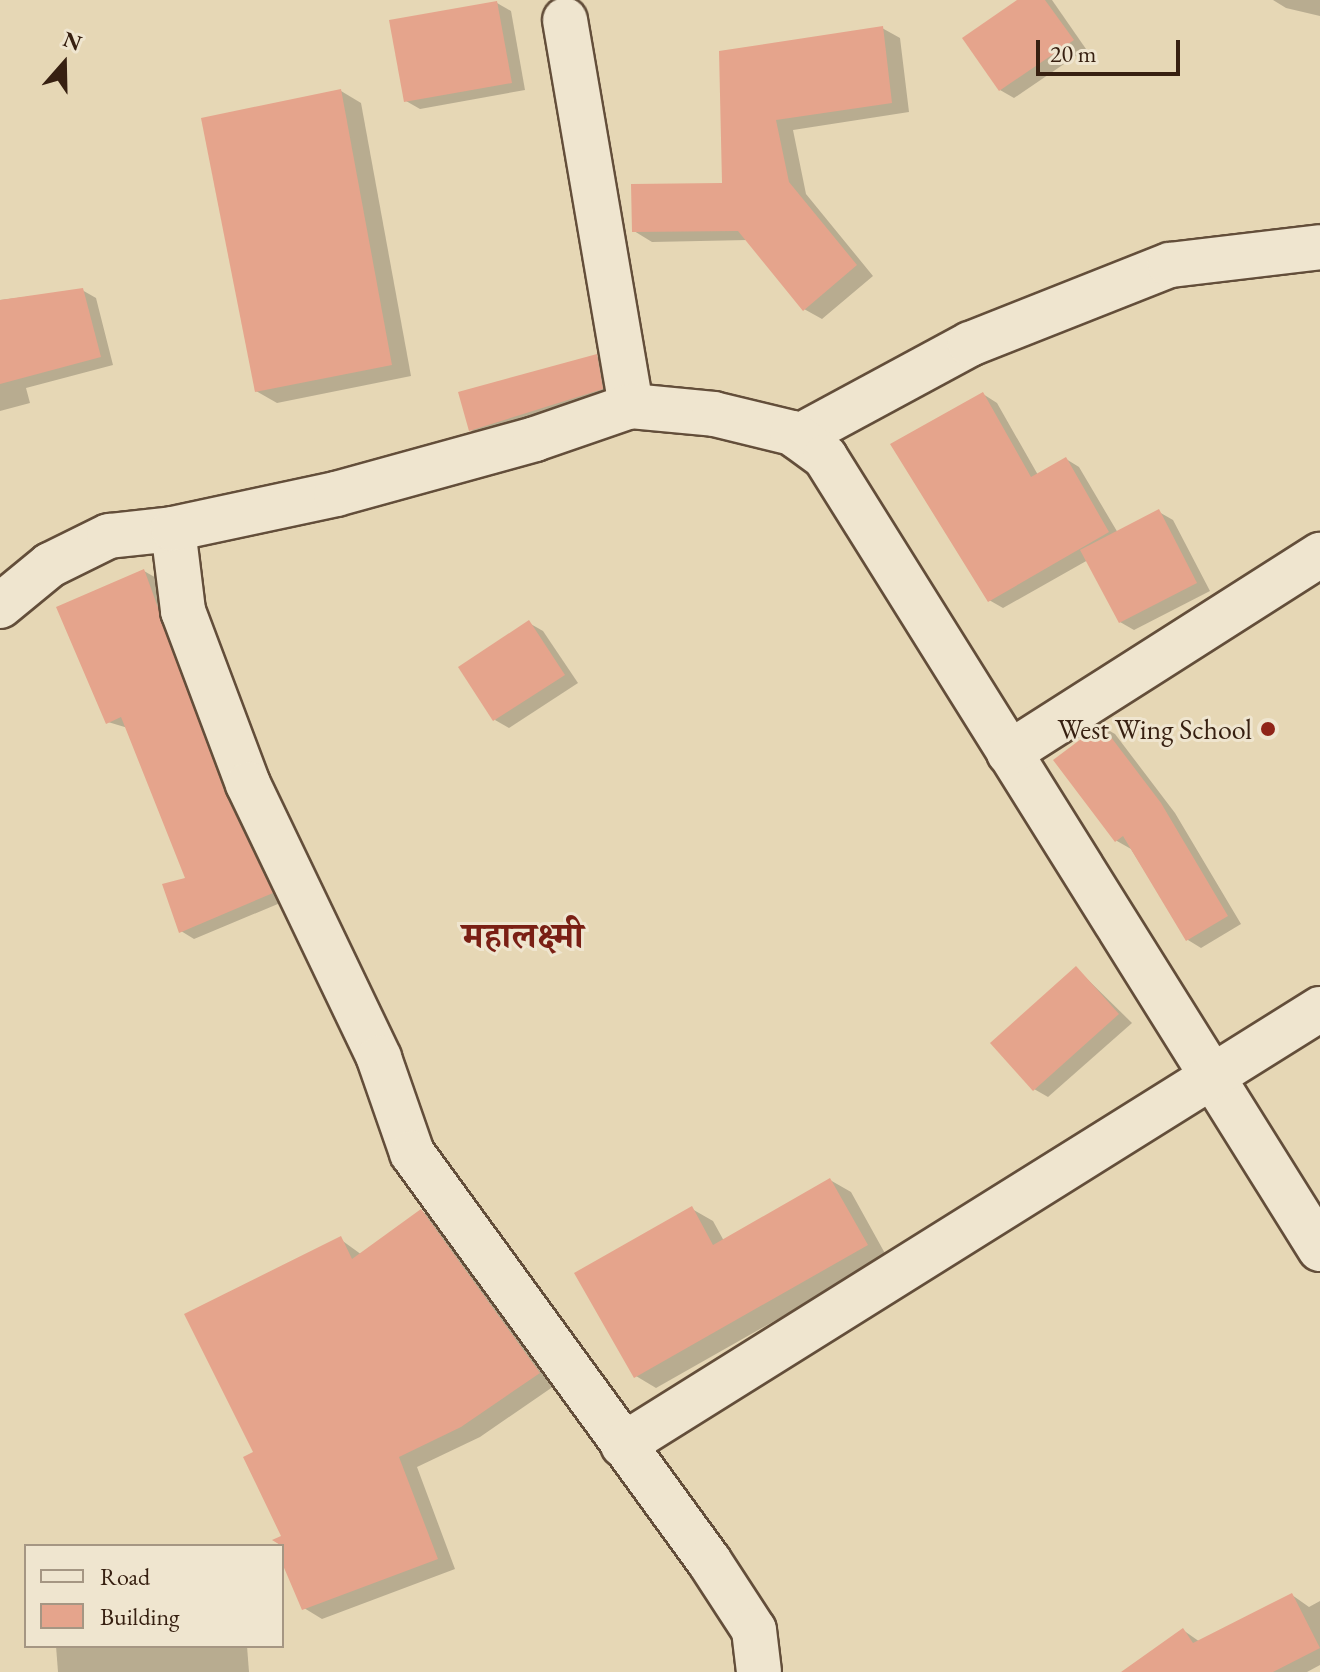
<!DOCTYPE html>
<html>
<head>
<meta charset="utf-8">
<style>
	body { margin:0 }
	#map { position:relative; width:1320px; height:1672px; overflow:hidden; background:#e6d7b5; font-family:"EB Garamond","Noto Serif Devanagari",serif }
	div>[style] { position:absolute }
	.shadow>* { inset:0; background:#0003 }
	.building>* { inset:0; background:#e5a48c }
	.roads { filter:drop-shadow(2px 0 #634e3a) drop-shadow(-2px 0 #634e3a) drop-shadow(0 2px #634e3a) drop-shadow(0 -2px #634e3a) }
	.minor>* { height:44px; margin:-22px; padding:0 22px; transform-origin:22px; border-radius:22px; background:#efe5cf }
	.dots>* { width:22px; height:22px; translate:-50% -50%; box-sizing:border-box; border:4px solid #efe5cf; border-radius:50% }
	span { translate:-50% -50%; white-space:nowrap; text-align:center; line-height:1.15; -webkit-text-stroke:6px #efe5cf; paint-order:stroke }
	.poi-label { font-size:28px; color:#372011 }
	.right { translate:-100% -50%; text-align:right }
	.district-label { font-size:36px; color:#7a1f14; font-weight:700 }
	.legend { position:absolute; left:24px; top:1544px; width:260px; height:104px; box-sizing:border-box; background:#efe5cf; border:2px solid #a59683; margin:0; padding:10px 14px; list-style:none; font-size:24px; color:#372011 }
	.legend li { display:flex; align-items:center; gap:16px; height:40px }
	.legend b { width:40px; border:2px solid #a59683 }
	.north { position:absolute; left:24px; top:24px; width:80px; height:80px; -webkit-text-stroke:6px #efe5cf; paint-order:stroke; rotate:20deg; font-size:22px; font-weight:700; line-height:32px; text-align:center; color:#372011 }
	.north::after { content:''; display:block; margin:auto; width:28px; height:36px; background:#372011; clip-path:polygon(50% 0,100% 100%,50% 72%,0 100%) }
	.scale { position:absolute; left:1036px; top:40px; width:144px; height:36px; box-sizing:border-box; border:4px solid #372011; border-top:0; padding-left:10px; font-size:24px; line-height:28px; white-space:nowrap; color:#372011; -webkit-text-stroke:6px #efe5cf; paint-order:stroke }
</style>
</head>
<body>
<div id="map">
	<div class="shadow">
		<i style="clip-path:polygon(1020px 0,1052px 0,1086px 49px,1014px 98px,1000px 90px)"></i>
		<i style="clip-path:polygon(1273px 0,1320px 0,1320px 16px,1286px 8px)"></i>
		<i style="clip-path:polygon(497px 3px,511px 11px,525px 90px,420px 109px,406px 101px)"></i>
		<i style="clip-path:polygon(882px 28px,900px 38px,909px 112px,793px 130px,806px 194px,873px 276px,822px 319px,804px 309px,748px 240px,652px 242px,634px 231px,724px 185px,722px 52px)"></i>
		<i style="clip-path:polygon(341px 91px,361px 103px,411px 376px,277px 403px,256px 391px)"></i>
		<i style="clip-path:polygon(82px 290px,96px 298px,113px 365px,26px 388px,30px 403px,0 411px,0 300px)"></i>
		<i style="clip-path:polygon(596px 356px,610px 364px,616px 397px,485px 438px,471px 430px)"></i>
		<i style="clip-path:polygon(983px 394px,997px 403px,1038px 475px,1066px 459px,1079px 467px,1118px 533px,1159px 512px,1173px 520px,1210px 591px,1134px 630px,1120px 622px,1088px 560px,1003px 608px,989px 600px)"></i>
		<i style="clip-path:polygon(144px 571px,158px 579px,285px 901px,194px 939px,181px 931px,188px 880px,128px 728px,108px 722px)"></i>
		<i style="clip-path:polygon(529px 623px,543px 631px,578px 683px,509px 728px,495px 720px)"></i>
		<i style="clip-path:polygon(1101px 726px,1115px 734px,1175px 813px,1241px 924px,1201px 948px,1188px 940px,1131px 849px,1117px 841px,1056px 760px)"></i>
		<i style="clip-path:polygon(1077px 969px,1132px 1023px,1048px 1097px,1034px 1089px)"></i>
		<i style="clip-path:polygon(830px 1180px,851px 1192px,887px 1257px,656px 1388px,636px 1376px,692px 1209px,713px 1221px,724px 1241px)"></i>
		<i style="clip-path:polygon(421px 1211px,440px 1222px,557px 1384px,480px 1437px,417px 1467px,455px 1569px,322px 1619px,304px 1608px,282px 1546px,275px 1541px,284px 1537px,256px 1453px,340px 1239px,362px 1255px)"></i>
		<i style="clip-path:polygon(1292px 1595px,1309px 1607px,1320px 1601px,1320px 1665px,1307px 1672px,1146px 1672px,1183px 1630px,1200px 1642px)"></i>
		<i style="clip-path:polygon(56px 1646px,247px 1646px,249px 1672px,58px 1672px)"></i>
	</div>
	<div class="building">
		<i style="clip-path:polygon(1017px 0,1045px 0,1074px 40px,999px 91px,962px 38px)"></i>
		<i style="clip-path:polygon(497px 1px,512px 83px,404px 102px,389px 20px)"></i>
		<i style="clip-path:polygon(883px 26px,892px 103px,776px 120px,789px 182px,857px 265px,803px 311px,738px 231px,632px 232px,631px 184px,722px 183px,719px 51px)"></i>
		<i style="clip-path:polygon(341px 89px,392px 365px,255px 392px,201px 118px)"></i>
		<i style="clip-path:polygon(83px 288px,101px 357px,0 384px,0 300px)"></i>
		<i style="clip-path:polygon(597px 354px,603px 389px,469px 431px,458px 392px)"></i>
		<i style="clip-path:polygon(983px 392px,1031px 477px,1066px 457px,1109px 532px,988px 602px,890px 444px)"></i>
		<i style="clip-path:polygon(1159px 509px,1197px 583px,1119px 623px,1080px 550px)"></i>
		<i style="clip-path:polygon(144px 569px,225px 793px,273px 893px,179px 933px,162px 884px,185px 878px,121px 717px,106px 724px,56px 607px)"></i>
		<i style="clip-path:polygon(529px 620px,565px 675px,493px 721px,458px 667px)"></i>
		<i style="clip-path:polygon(1101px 724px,1161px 803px,1228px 916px,1186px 941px,1123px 836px,1115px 842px,1053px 760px)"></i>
		<i style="clip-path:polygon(1076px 966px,1119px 1014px,1033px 1091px,990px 1043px)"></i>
		<i style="clip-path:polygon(830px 1178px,868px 1245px,634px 1378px,574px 1273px,692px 1206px,713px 1245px)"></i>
		<i style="clip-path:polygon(421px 1209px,540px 1373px,461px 1427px,399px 1457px,438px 1559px,302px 1610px,282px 1563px,282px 1546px,272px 1540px,281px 1536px,243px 1457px,253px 1452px,184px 1314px,341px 1236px,352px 1259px)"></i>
		<i style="clip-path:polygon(1292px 1593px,1320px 1648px,1273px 1672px,1121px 1672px,1183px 1628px,1193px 1643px)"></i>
	</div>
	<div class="roads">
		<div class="minor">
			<i style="left:565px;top:20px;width:392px;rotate:80.3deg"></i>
			<i style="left:798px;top:437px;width:196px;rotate:-28.4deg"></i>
			<i style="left:970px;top:344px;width:215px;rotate:-21.6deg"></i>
			<i style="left:1170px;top:265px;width:151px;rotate:-6.8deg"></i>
			<i style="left:173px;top:529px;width:83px;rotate:83deg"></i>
			<i style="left:183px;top:611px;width:185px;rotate:69.4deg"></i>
			<i style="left:248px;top:784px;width:304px;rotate:64.4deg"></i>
			<i style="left:379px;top:1058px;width:101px;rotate:70.8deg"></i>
			<i style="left:412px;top:1153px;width:505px;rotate:53.95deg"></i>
			<i style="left:709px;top:1561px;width:82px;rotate:56.9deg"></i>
			<i style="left:754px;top:1630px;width:42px;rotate:83.2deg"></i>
			<i style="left:0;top:606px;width:65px;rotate:-39.4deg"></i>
			<i style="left:50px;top:565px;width:66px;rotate:-26.2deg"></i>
			<i style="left:109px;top:536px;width:64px;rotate:-6.2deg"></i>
			<i style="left:173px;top:529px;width:167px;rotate:-12.1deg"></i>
			<i style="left:336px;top:494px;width:206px;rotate:-15.4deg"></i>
			<i style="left:535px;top:439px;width:102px;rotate:-19deg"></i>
			<i style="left:631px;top:406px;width:83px;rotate:5.5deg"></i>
			<i style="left:714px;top:414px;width:80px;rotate:13.7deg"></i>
			<i style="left:792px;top:433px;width:41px;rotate:36deg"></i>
			<i style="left:825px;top:457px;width:934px;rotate:57.99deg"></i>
			<i style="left:1009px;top:753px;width:369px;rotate:-32.5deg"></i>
			<i style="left:623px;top:1445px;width:822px;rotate:-32.03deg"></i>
		</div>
	</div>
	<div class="dots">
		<i style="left:1268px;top:729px;background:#8f2418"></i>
	</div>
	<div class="poi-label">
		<span class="right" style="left:1252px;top:729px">West Wing School</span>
	</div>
	<div class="district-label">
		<span style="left:523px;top:936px">महालक्ष्मी</span>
	</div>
	<ul class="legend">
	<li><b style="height:10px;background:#efe5cf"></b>Road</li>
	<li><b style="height:22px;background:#e5a48c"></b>Building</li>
	</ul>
	<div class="north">N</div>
	<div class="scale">20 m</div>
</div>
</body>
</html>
